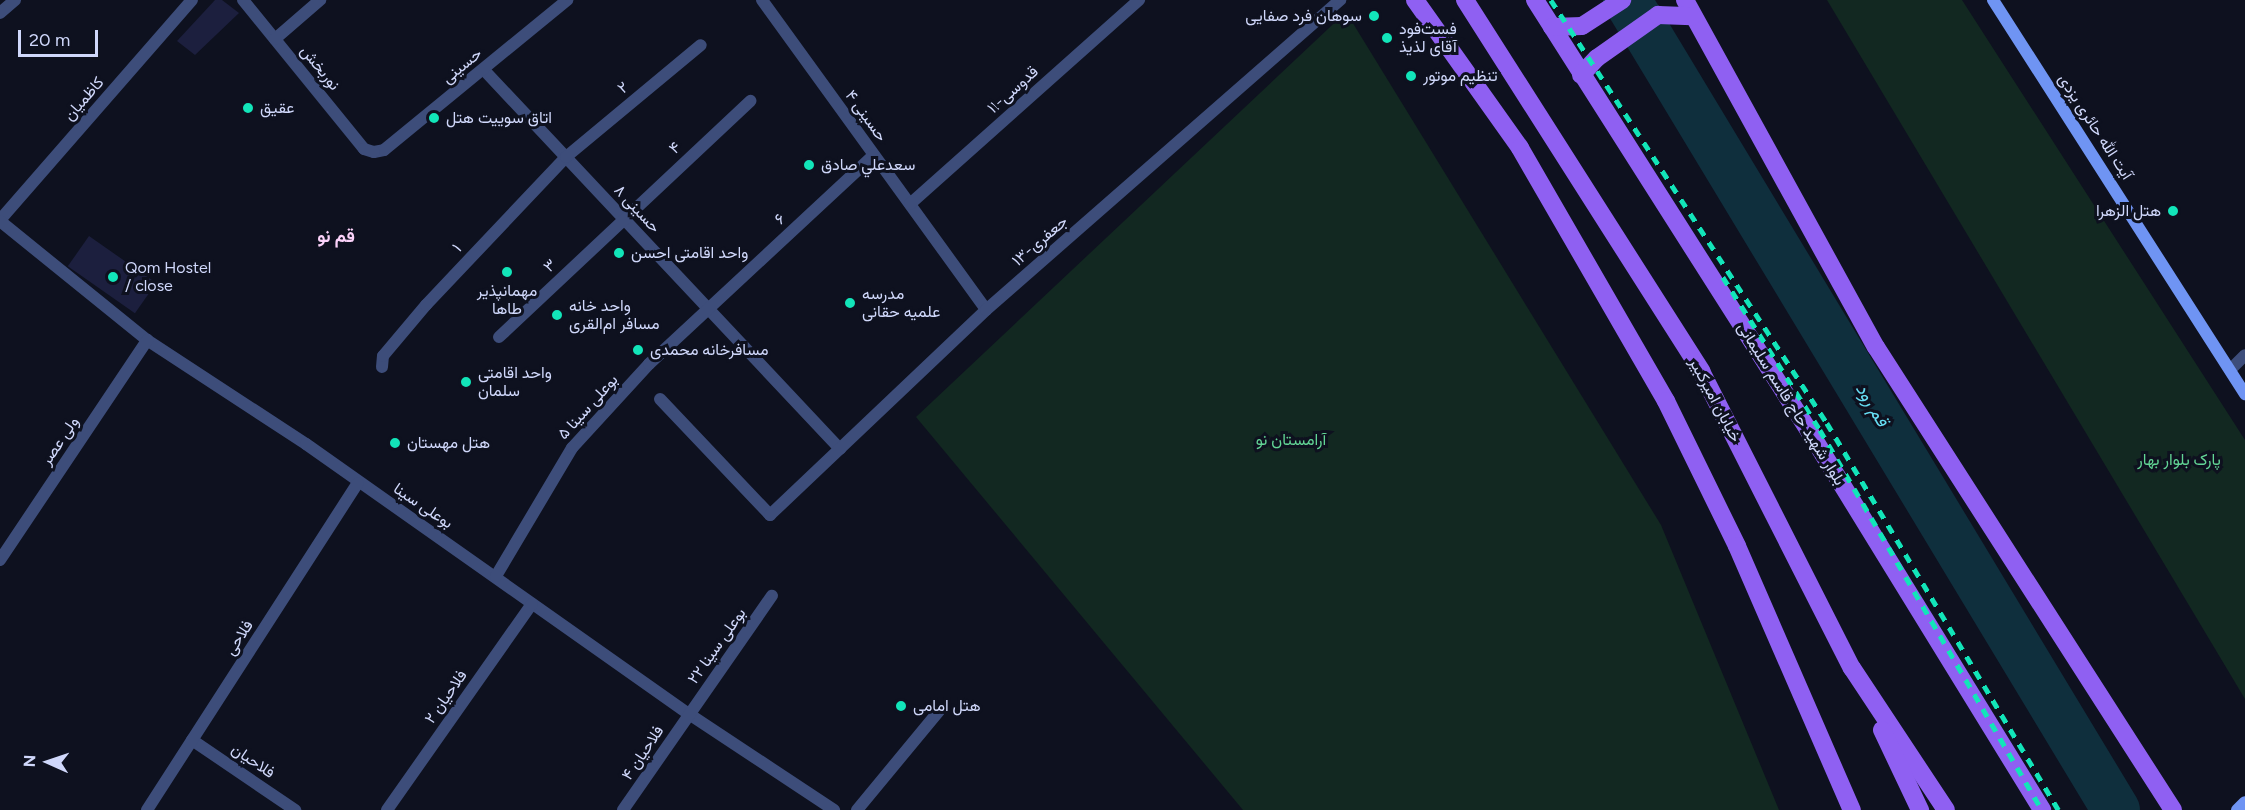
<!DOCTYPE html>
<html>
<head>
<meta charset="utf-8">
<style>
	body { margin:0 }
	#map { position:relative; width:2245px; height:810px; overflow:hidden; background:#0e111f; font-family:Figtree,Vazirmatn,sans-serif }
	div>[style] { position:absolute }
	.green>* { inset:0; background:#122821 }
	.river>* { height:48px; margin:-24px; padding:0 24px; transform-origin:24px; border-radius:24px; background:#0f2f3d }
	.building>* { inset:0; background:#1c1f3e; transform-origin:0 0 }
	.lane>* { height:12px; margin:-6px; padding:0 6px; transform-origin:6px; border-radius:6px; background:#3d4d7a }
	.street>* { height:12px; margin:-6px; padding:0 6px; transform-origin:6px; border-radius:6px; background:#3d4d7a }
	.secondary>* { height:12px; margin:-6px; padding:0 6px; transform-origin:6px; border-radius:6px; background:#6f94f3 }
	.primary>* { height:18px; margin:-9px; padding:0 9px; transform-origin:9px; border-radius:9px; background:#8f60f2 }
	.rail>* { height:4.5px; margin-top:-2.25px; transform-origin:0; background:repeating-linear-gradient(90deg,#12e5b9 0 9px,transparent 0 17px) }
	.dots>* { width:16px; height:16px; translate:-50% -50%; box-sizing:border-box; border:3px solid #0e111f; border-radius:50% }
	span { translate:-50% -50%; white-space:nowrap; text-align:center; line-height:1.15; -webkit-text-stroke:6px #0e111f; paint-order:stroke }
	.poi-label { font-size:16px; color:#d0d8fb }
	.right { translate:-100% -50%; text-align:right }
	.left { translate:0 -50%; text-align:left }
	.street-label { font-size:16px; color:#d0d8fb }
	.park-label { font-size:16px; color:#62d595 }
	.neighbourhood-label { font-size:18px; color:#fbd2f9; font-weight:700 }
	.water-label { font-size:18px; color:#66ddf3; font-style:italic }
	.north { position:absolute; left:18px; top:732px; width:60px; height:60px; -webkit-text-stroke:4px #0e111f; paint-order:stroke; rotate:273deg; font-size:16px; font-weight:700; line-height:24px; text-align:center; color:#d0d8fb }
	.north::after { content:''; display:block; margin:auto; width:21px; height:27px; background:#d0d8fb; clip-path:polygon(50% 0,100% 100%,50% 72%,0 100%) }
	.scale { position:absolute; left:18px; top:30px; width:80px; height:27px; box-sizing:border-box; border:3px solid #d0d8fb; border-top:0; padding-left:8px; font-size:18px; line-height:21px; white-space:nowrap; color:#d0d8fb; -webkit-text-stroke:4px #0e111f; paint-order:stroke }
</style>
</head>
<body>
<div id="map">
	<div class="green">
		<i style="clip-path:polygon(1827px 0,1962px 0,2245px 440px,2245px 699px)"></i>
		<i style="clip-path:polygon(1346px 12px,1661px 525px,1779px 810px,1243px 810px,916px 417px)"></i>
	</div>
	<div class="river">
		<i style="left:1627px;top:0;width:946px;rotate:58.88deg"></i>
	</div>
	<div class="building">
		<i style="clip-path:polygon(215px 0,222px 0,239px 13px,195px 55px,177px 41px)"></i>
		<i style="left:89px;top:236px;width:82px;height:37px;rotate:35deg"></i>
	</div>
	<div class="lane">
		<i style="left:484px;top:70px;width:520px;rotate:46.79deg"></i>
		<i style="left:374px;top:152px;width:10px;rotate:-11deg"></i>
		<i style="left:384px;top:150px;width:237px;rotate:-39.3deg"></i>
		<i style="left:660px;top:399px;width:160px;rotate:46.5deg"></i>
	</div>
	<div class="street">
		<i style="left:243px;top:0;width:192px;rotate:50.9deg"></i>
		<i style="left:364px;top:149px;width:10px;rotate:17deg"></i>
		<i style="left:762px;top:0;width:382px;rotate:54.1deg"></i>
		<i style="left:0;top:13px;width:20px;rotate:-41deg"></i>
		<i style="left:275px;top:39px;width:60px;rotate:-40.9deg"></i>
		<i style="left:910px;top:204px;width:307px;rotate:-41.7deg"></i>
		<i style="left:0;top:220px;width:292px;rotate:-48.9deg"></i>
		<i style="left:0;top:221px;width:189px;rotate:39deg"></i>
		<i style="left:147px;top:340px;width:190px;rotate:33.2deg"></i>
		<i style="left:306px;top:444px;width:469px;rotate:35.2deg"></i>
		<i style="left:689px;top:714px;width:174px;rotate:33.5deg"></i>
		<i style="left:499px;top:337px;width:345px;rotate:-43.2deg"></i>
		<i style="left:382px;top:367px;width:11px;rotate:-85deg"></i>
		<i style="left:383px;top:356px;width:67px;rotate:-49.9deg"></i>
		<i style="left:426px;top:305px;width:204px;rotate:-46.6deg"></i>
		<i style="left:566px;top:157px;width:175px;rotate:-39.7deg"></i>
		<i style="left:2230px;top:370px;width:21px;rotate:-45deg"></i>
		<i style="left:770px;top:515px;width:298px;rotate:-43.5deg"></i>
		<i style="left:986px;top:310px;width:471px;rotate:-41.2deg"></i>
		<i style="left:0;top:560px;width:265px;rotate:-56.2deg"></i>
		<i style="left:496px;top:576px;width:149px;rotate:-59.3deg"></i>
		<i style="left:572px;top:448px;width:114px;rotate:-47.5deg"></i>
		<i style="left:649px;top:364px;width:307px;rotate:-42.9deg"></i>
		<i style="left:192px;top:740px;width:125px;rotate:34.2deg"></i>
		<i style="left:147px;top:810px;width:389px;rotate:-57.2deg"></i>
		<i style="left:387px;top:810px;width:252px;rotate:-54.9deg"></i>
		<i style="left:623px;top:810px;width:261px;rotate:-55.2deg"></i>
		<i style="left:857px;top:810px;width:129px;rotate:-50.4deg"></i>
	</div>
	<div class="secondary">
		<i style="left:1993px;top:0;width:468px;rotate:57.4deg"></i>
		<i style="left:2237px;top:810px;width:11px;rotate:-45deg"></i>
	</div>
	<div class="primary">
		<i style="left:1415px;top:0;width:181px;rotate:54.6deg"></i>
		<i style="left:1520px;top:148px;width:292px;rotate:60deg"></i>
		<i style="left:1666px;top:401px;width:161px;rotate:63.9deg"></i>
		<i style="left:1737px;top:546px;width:288px;rotate:66.5deg"></i>
		<i style="left:1465px;top:0;width:440px;rotate:57.5deg"></i>
		<i style="left:1701px;top:371px;width:333px;rotate:63.1deg"></i>
		<i style="left:1852px;top:668px;width:170px;rotate:56.5deg"></i>
		<i style="left:1535px;top:0;width:511px;rotate:57.55deg"></i>
		<i style="left:1809px;top:431px;width:445px;rotate:58.4deg"></i>
		<i style="left:1685px;top:0;width:396px;rotate:61.2deg"></i>
		<i style="left:1876px;top:347px;width:550px;rotate:57.32deg"></i>
		<i style="left:1552px;top:27px;width:30px;rotate:-2deg"></i>
		<i style="left:1582px;top:26px;width:48px;rotate:-33deg"></i>
		<i style="left:1581px;top:75px;width:23px;rotate:-47deg"></i>
		<i style="left:1597px;top:58px;width:75px;rotate:-35.2deg"></i>
		<i style="left:1658px;top:15px;width:34px;rotate:2deg"></i>
		<i style="left:1882px;top:730px;width:89px;rotate:64.6deg"></i>
	</div>
	<div class="rail">
		<i style="left:1551px;top:0;width:505px;rotate:56.88deg"></i>
		<i style="left:1827px;top:423px;width:451px;rotate:59.1deg"></i>
		<i style="left:1723px;top:277px;width:181px;rotate:57.6deg"></i>
		<i style="left:1820px;top:430px;width:440px;rotate:59.7deg"></i>
	</div>
	<div class="dots">
		<i style="left:1374px;top:16px;background:#12e5b9"></i>
		<i style="left:1387px;top:38px;background:#12e5b9"></i>
		<i style="left:1411px;top:76px;background:#12e5b9"></i>
		<i style="left:248px;top:108px;background:#12e5b9"></i>
		<i style="left:434px;top:118px;background:#12e5b9"></i>
		<i style="left:809px;top:165px;background:#12e5b9"></i>
		<i style="left:2173px;top:211px;background:#12e5b9"></i>
		<i style="left:619px;top:253px;background:#12e5b9"></i>
		<i style="left:507px;top:272px;background:#12e5b9"></i>
		<i style="left:113px;top:277px;background:#12e5b9"></i>
		<i style="left:850px;top:303px;background:#12e5b9"></i>
		<i style="left:557px;top:315px;background:#12e5b9"></i>
		<i style="left:638px;top:350px;background:#12e5b9"></i>
		<i style="left:466px;top:382px;background:#12e5b9"></i>
		<i style="left:395px;top:443px;background:#12e5b9"></i>
		<i style="left:901px;top:706px;background:#12e5b9"></i>
	</div>
	<div class="poi-label">
		<span class="right" style="left:1362px;top:16px">سوهان فرد صفایی</span>
		<span class="left" style="left:1399px;top:38px">فست‌فود<br>آقای لذیذ</span>
		<span class="left" style="left:1423px;top:76px">تنظیم موتور</span>
		<span class="left" style="left:260px;top:108px">عقیق</span>
		<span class="left" style="left:446px;top:118px">اتاق سوییت هتل</span>
		<span class="left" style="left:821px;top:165px">سعدعلي صادق</span>
		<span class="right" style="left:2161px;top:211px">هتل الزهرا</span>
		<span class="left" style="left:631px;top:253px">واحد اقامتی احسن</span>
		<span class="left" style="left:125px;top:277px">Qom Hostel<br>/ close</span>
		<span style="left:507px;top:300px">مهمانپذیر<br>طاها</span>
		<span class="left" style="left:862px;top:303px">مدرسه<br>علمیه حقانی</span>
		<span class="left" style="left:569px;top:315px">واحد خانه<br>مسافر ام‌القری</span>
		<span class="left" style="left:650px;top:350px">مسافرخانه محمدی</span>
		<span class="left" style="left:478px;top:382px">واحد اقامتی<br>سلمان</span>
		<span class="left" style="left:407px;top:443px">هتل مهستان</span>
		<span class="left" style="left:913px;top:706px">هتل امامی</span>
	</div>
	<div class="street-label">
		<span style="left:462px;top:66px;rotate:-39deg">حسینی</span>
		<span style="left:320px;top:68px;rotate:51deg">نوربخش</span>
		<span style="left:623px;top:88px;rotate:-40deg">۲</span>
		<span style="left:1013px;top:90px;rotate:-42deg">قدوسی-۱۱</span>
		<span style="left:84px;top:99px;rotate:-49deg">کاظمیان</span>
		<span style="left:866px;top:116px;rotate:54deg">حسینی ۴</span>
		<span style="left:2095px;top:127px;rotate:57deg">آیت الله‌ حائری‌ یزدی</span>
		<span style="left:675px;top:148px;rotate:-43deg">۴</span>
		<span style="left:637px;top:209px;rotate:47deg">حسینی ۸</span>
		<span style="left:780px;top:219px;rotate:-43deg">۶</span>
		<span style="left:1040px;top:241px;rotate:-41deg">جعفری-۱۳</span>
		<span style="left:457px;top:248px;rotate:-47deg">۱</span>
		<span style="left:550px;top:266px;rotate:-43deg">۳</span>
		<span style="left:1715px;top:400px;rotate:62deg">خیابان امیرکبیر</span>
		<span style="left:1791px;top:404px;rotate:58deg">بلوار شهید حاج قاسم سلیمانی</span>
		<span style="left:588px;top:407px;rotate:-48deg">بوعلی سینا ۵</span>
		<span style="left:60px;top:441px;rotate:-56deg">ولی عصر</span>
		<span style="left:423px;top:506px;rotate:34deg">بوعلی سینا</span>
		<span style="left:239px;top:638px;rotate:-57deg">فلاحی</span>
		<span style="left:717px;top:646px;rotate:-55deg">بوعلی سینا ۲۲</span>
		<span style="left:446px;top:697px;rotate:-55deg">فلاحیان ۲</span>
		<span style="left:643px;top:753px;rotate:-56deg">فلاحیان ۴</span>
		<span style="left:253px;top:761px;rotate:34deg">فلاحیان</span>
	</div>
	<div class="park-label">
		<span style="left:1291px;top:440px">آرامستان نو</span>
		<span style="left:2179px;top:460px">پارک بلوار بهار</span>
	</div>
	<div class="neighbourhood-label">
		<span style="left:336px;top:236px">قم نو</span>
	</div>
	<div class="water-label">
		<span style="left:1872px;top:405px;rotate:59deg">قم رود</span>
	</div>
	<div class="north">N</div>
	<div class="scale">20 m</div>
</div>
</body>
</html>
